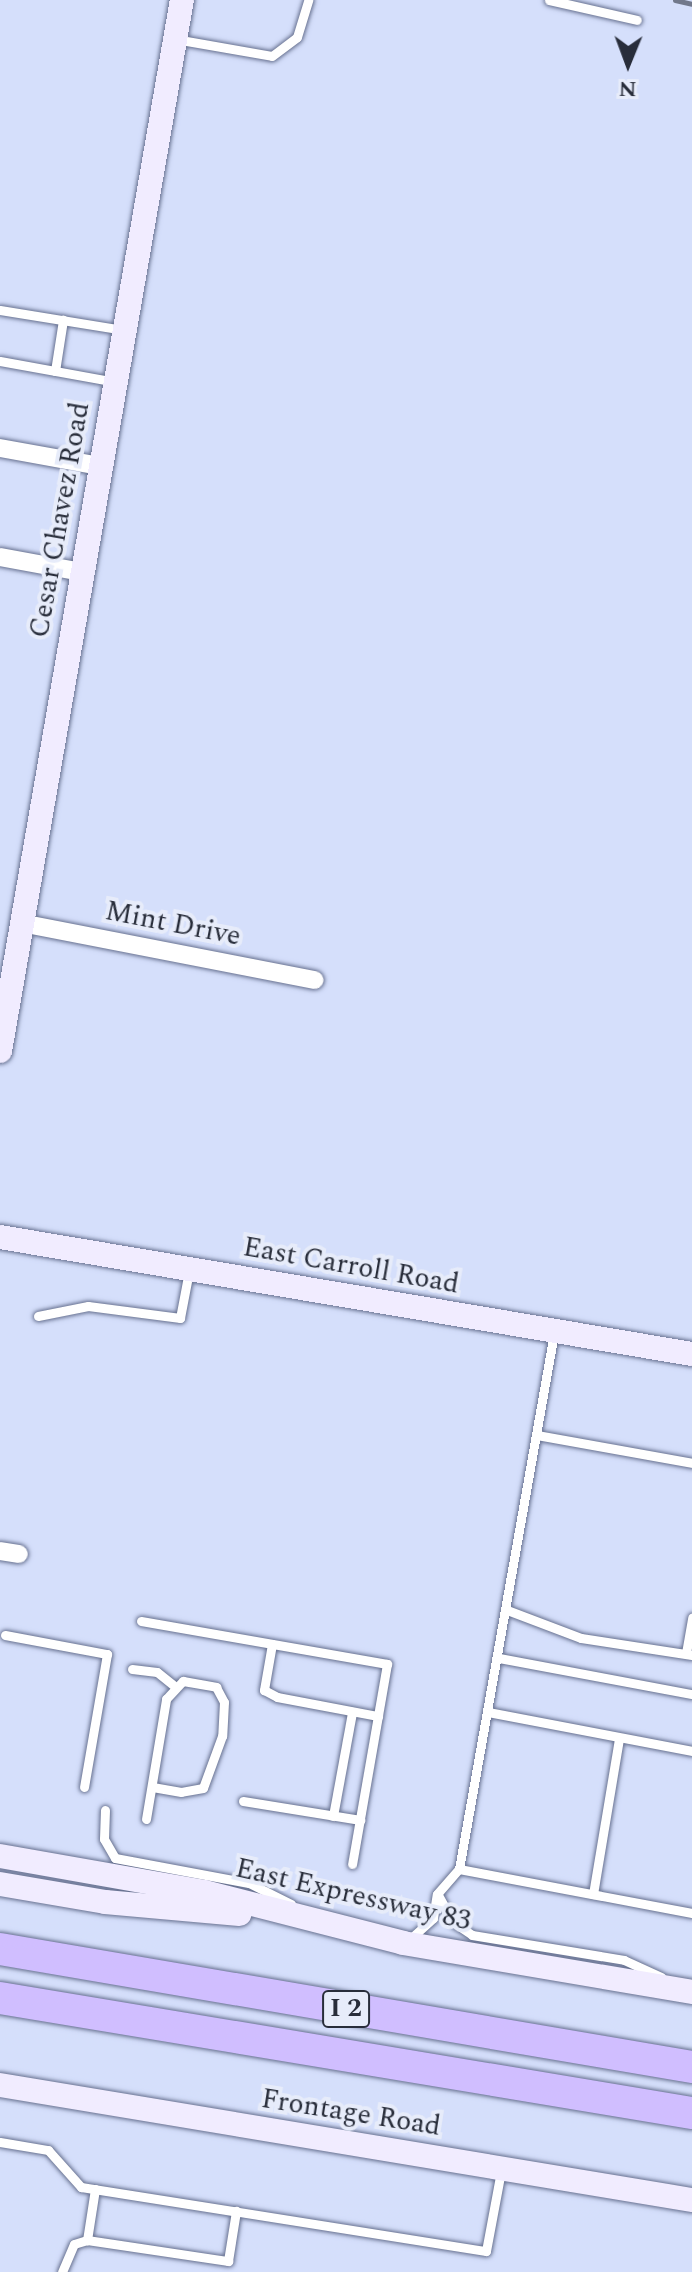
<!DOCTYPE html>
<html>
<head>
<meta charset="utf-8">
<style>
	body { margin:0 }
	#map { position:relative; width:692px; height:2272px; overflow:hidden; background:#d5dffb; font-family:Spectral,serif }
	div>[style] { position:absolute }
	.roads { filter:drop-shadow(0 0 2px #677190) drop-shadow(0 0 2px #677190) }
	.lane>* { height:9px; margin:-4.5px; padding:0 4.5px; transform-origin:4.5px; border-radius:4.5px; background:#fff }
	.street>* { height:18px; margin:-9px; padding:0 9px; transform-origin:9px; border-radius:9px; background:#fff }
	.secondary>* { height:24px; margin:-12px; padding:0 12px; transform-origin:12px; border-radius:12px; background:#f1ecff }
	.highway>* { height:32px; margin:-16px; padding:0 16px; transform-origin:16px; border-radius:16px; background:#d0beff }
	.rail>* { height:5px; margin:-2.5px; padding:0 2.5px; transform-origin:2.5px; border-radius:2.5px; background:#71788b }
	span { translate:-50% -50%; white-space:nowrap; text-align:center; line-height:1.15; -webkit-text-stroke:8px #e7ecfa; paint-order:stroke }
	.shield-label span { padding:2px 6px; background:#e7ecfa; border:2px solid; border-radius:6px; -webkit-text-stroke-width:0 }
	.shield-label { font-size:26px; color:#282d3a; font-weight:700 }
	.street-label { font-size:28px; color:#282d3a }
	.north { position:absolute; left:588px; top:24px; width:80px; height:80px; -webkit-text-stroke:6px #e7ecfa; paint-order:stroke; rotate:181deg; font-size:22px; font-weight:700; line-height:32px; text-align:center; color:#282d3a }
	.north::after { content:''; display:block; margin:auto; width:28px; height:36px; background:#282d3a; clip-path:polygon(50% 0,100% 100%,50% 72%,0 100%) }
</style>
</head>
<body>
<div id="map">
	<div class="roads">
		<div class="lane">
			<i style="left:549px;top:0;width:90px;rotate:12.8deg"></i>
			<i style="left:175px;top:39px;width:98px;rotate:9.9deg"></i>
			<i style="left:272px;top:56px;width:31px;rotate:-37deg"></i>
			<i style="left:297px;top:37px;width:39px;rotate:-73deg"></i>
			<i style="left:0;top:310px;width:126px;rotate:9.2deg"></i>
			<i style="left:0;top:361px;width:117px;rotate:10.3deg"></i>
			<i style="left:55px;top:371px;width:52px;rotate:-81.1deg"></i>
			<i style="left:38px;top:1316px;width:51px;rotate:-11.3deg"></i>
			<i style="left:88px;top:1306px;width:93px;rotate:7.4deg"></i>
			<i style="left:180px;top:1318px;width:48px;rotate:-79.2deg"></i>
			<i style="left:537px;top:1435px;width:158px;rotate:10.2deg"></i>
			<i style="left:507px;top:1610px;width:79px;rotate:20.7deg"></i>
			<i style="left:581px;top:1638px;width:112px;rotate:8.7deg"></i>
			<i style="left:141px;top:1621px;width:250px;rotate:9.9deg"></i>
			<i style="left:387px;top:1664px;width:203px;rotate:99.9deg"></i>
			<i style="left:5px;top:1635px;width:104px;rotate:10.6deg"></i>
			<i style="left:107px;top:1654px;width:135px;rotate:99.8deg"></i>
			<i style="left:272px;top:1644px;width:47px;rotate:99.9deg"></i>
			<i style="left:264px;top:1690px;width:15px;rotate:28deg"></i>
			<i style="left:277px;top:1697px;width:103px;rotate:10.7deg"></i>
			<i style="left:686px;top:1653px;width:36px;rotate:-80deg"></i>
			<i style="left:499px;top:1658px;width:196px;rotate:10.6deg"></i>
			<i style="left:132px;top:1669px;width:25px;rotate:7deg"></i>
			<i style="left:157px;top:1672px;width:22px;rotate:39deg"></i>
			<i style="left:488px;top:1712px;width:208px;rotate:10.8deg"></i>
			<i style="left:243px;top:1801px;width:119px;rotate:9.2deg"></i>
			<i style="left:105px;top:1810px;width:29px;rotate:92deg"></i>
			<i style="left:104px;top:1839px;width:22px;rotate:60deg"></i>
			<i style="left:115px;top:1858px;width:136px;rotate:10.6deg"></i>
			<i style="left:249px;top:1883px;width:47px;rotate:26.6deg"></i>
			<i style="left:333px;top:1816px;width:106px;rotate:-79.6deg"></i>
			<i style="left:146px;top:1819px;width:122px;rotate:-80.5deg"></i>
			<i style="left:166px;top:1699px;width:25px;rotate:-47deg"></i>
			<i style="left:183px;top:1681px;width:34px;rotate:10deg"></i>
			<i style="left:216px;top:1687px;width:17px;rotate:62deg"></i>
			<i style="left:224px;top:1702px;width:34px;rotate:93deg"></i>
			<i style="left:222px;top:1736px;width:55px;rotate:110.1deg"></i>
			<i style="left:203px;top:1788px;width:22px;rotate:170deg"></i>
			<i style="left:181px;top:1792px;width:29px;rotate:-170deg"></i>
			<i style="left:459px;top:1869px;width:237px;rotate:10.7deg"></i>
			<i style="left:593px;top:1894px;width:158px;rotate:-80.5deg"></i>
			<i style="left:438px;top:1895px;width:31px;rotate:61deg"></i>
			<i style="left:453px;top:1922px;width:23px;rotate:34deg"></i>
			<i style="left:472px;top:1935px;width:154px;rotate:9.3deg"></i>
			<i style="left:624px;top:1960px;width:41px;rotate:24.7deg"></i>
			<i style="left:410px;top:1939px;width:31px;rotate:-42deg"></i>
			<i style="left:433px;top:1918px;width:24px;rotate:-81deg"></i>
			<i style="left:437px;top:1894px;width:33px;rotate:-49deg"></i>
			<i style="left:459px;top:1869px;width:544px;rotate:-79.95deg"></i>
			<i style="left:0;top:2142px;width:49px;rotate:9.5deg"></i>
			<i style="left:48px;top:2150px;width:50px;rotate:48.3deg"></i>
			<i style="left:81px;top:2187px;width:410px;rotate:9deg"></i>
			<i style="left:486px;top:2251px;width:81px;rotate:-79.4deg"></i>
			<i style="left:95px;top:2189px;width:52px;rotate:98.9deg"></i>
			<i style="left:87px;top:2240px;width:143px;rotate:8.5deg"></i>
			<i style="left:228px;top:2261px;width:51px;rotate:-80.9deg"></i>
			<i style="left:62px;top:2272px;width:30px;rotate:-67deg"></i>
			<i style="left:74px;top:2244px;width:14px;rotate:-17deg"></i>
		</div>
		<div class="street">
			<i style="left:0;top:448px;width:102px;rotate:10.2deg"></i>
			<i style="left:0;top:557px;width:83px;rotate:10.4deg"></i>
			<i style="left:21px;top:923px;width:299px;rotate:11deg"></i>
			<i style="left:0;top:1551px;width:19px;rotate:9deg"></i>
		</div>
		<div class="secondary">
			<i style="left:0;top:1051px;width:1067px;rotate:-80.18deg"></i>
			<i style="left:0;top:1237px;width:702px;rotate:9.6deg"></i>
			<i style="left:0;top:1856px;width:208px;rotate:10deg"></i>
			<i style="left:205px;top:1892px;width:204px;rotate:14.4deg"></i>
			<i style="left:403px;top:1943px;width:293px;rotate:9.6deg"></i>
			<i style="left:0;top:1884px;width:107px;rotate:9.7deg"></i>
			<i style="left:105px;top:1902px;width:135px;rotate:5.1deg"></i>
			<i style="left:0;top:2085px;width:701px;rotate:9.44deg"></i>
		</div>
		<div class="highway">
			<i style="left:0;top:1949px;width:702px;rotate:9.68deg"></i>
			<i style="left:0;top:1998px;width:701px;rotate:9.44deg"></i>
		</div>
	</div>
	<div class="rail">
		<i style="left:675px;top:0;width:17px;rotate:13deg"></i>
	</div>
	<div class="shield-label">
		<span style="left:346px;top:2009px">I 2</span>
	</div>
	<div class="street-label">
		<span style="left:60px;top:520px;rotate:-80deg">Cesar Chavez Road</span>
		<span style="left:173px;top:924px;rotate:11deg">Mint Drive</span>
		<span style="left:351px;top:1266px;rotate:10deg">East Carroll Road</span>
		<span style="left:353px;top:1895px;rotate:13deg">East Expressway 83</span>
		<span style="left:351px;top:2113px;rotate:9deg">Frontage Road</span>
	</div>
	<div class="north">N</div>
</div>
</body>
</html>
